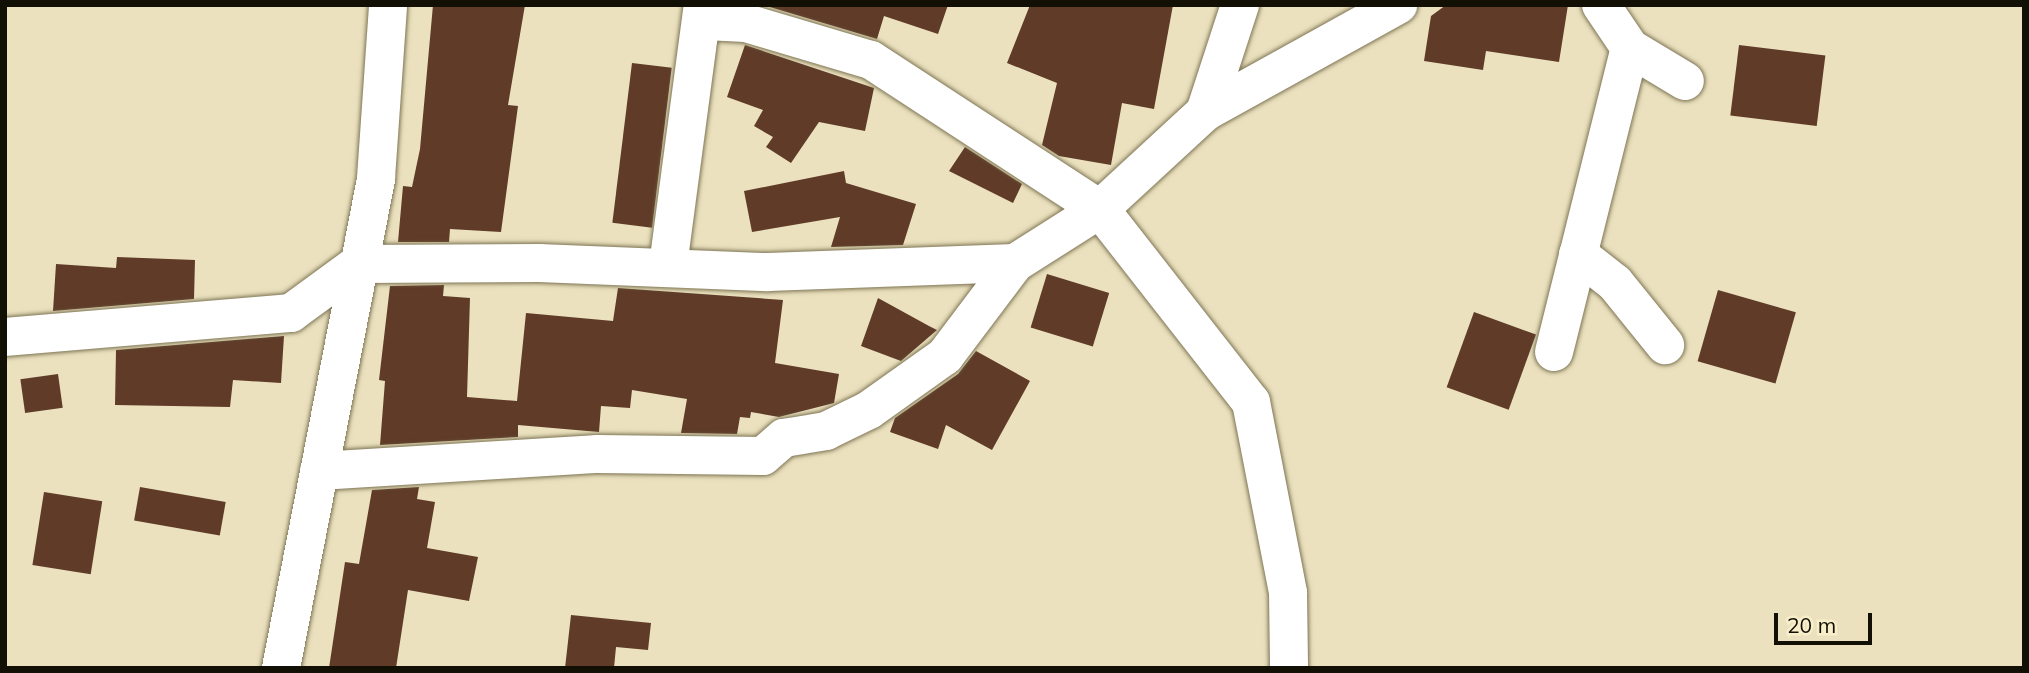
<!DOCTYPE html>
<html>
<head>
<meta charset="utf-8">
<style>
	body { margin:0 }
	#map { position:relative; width:2029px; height:673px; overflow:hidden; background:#ebe1be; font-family:Mulish,sans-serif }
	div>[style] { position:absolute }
	.building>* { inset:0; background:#5f3b28; transform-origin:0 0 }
	.roads { filter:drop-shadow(0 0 2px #7e7555) drop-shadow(0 0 2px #7e7555) }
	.minor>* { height:38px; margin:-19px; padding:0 19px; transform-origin:19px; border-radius:19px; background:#fff }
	span { translate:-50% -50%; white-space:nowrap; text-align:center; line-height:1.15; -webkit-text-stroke:7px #f8eeca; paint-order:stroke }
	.frame { position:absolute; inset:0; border:7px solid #120f04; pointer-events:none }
	.scale { position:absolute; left:1774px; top:613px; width:98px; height:32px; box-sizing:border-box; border:4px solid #120f04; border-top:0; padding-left:9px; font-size:21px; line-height:24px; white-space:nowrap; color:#120f04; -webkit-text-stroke:5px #f8eeca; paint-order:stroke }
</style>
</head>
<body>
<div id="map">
	<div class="building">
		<i style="clip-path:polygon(433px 5px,525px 5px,508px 105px,518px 106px,501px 232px,450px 229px,449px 242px,398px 242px,403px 186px,412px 187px,420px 149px)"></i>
		<i style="clip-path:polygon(763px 5px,948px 5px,938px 34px,884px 16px,877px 39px)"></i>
		<i style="clip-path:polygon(1030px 5px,1173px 5px,1154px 109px,1122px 103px,1111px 165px,1059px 156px,1042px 145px,1057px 83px,1007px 63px)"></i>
		<i style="clip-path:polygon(1446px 5px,1568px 5px,1559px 62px,1486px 51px,1483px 70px,1424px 61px,1431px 16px)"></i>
		<i style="clip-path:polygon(745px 45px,874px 88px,865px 131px,819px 122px,791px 163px,766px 147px,773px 137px,754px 126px,763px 110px,727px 97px)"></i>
		<i style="left:1739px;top:45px;width:87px;height:71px;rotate:7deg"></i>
		<i style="left:632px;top:63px;width:40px;height:161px;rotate:7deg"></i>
		<i style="clip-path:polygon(965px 147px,1022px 184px,1013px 203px,949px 171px)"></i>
		<i style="clip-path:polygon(844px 171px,846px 183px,916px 204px,903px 245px,831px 247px,840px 217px,752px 232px,744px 191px)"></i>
		<i style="clip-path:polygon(117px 257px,195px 260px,194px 299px,53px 311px,56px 264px,116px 268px)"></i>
		<i style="left:1047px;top:274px;width:65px;height:56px;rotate:17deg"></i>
		<i style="clip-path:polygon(444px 285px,443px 296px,470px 298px,467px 397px,517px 401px,526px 313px,613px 321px,618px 288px,783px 300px,775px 363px,839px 374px,834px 403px,779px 417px,751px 412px,750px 418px,740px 417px,737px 434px,681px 433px,687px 399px,632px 390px,630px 408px,601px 406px,599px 432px,518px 425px,518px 437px,380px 445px,385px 381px,379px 380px,390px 286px)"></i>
		<i style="left:1718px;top:290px;width:81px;height:74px;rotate:16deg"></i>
		<i style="clip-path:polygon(878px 298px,929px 326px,937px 330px,901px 361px,861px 346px)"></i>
		<i style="left:1474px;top:312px;width:66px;height:80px;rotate:20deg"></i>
		<i style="clip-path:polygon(284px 336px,281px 383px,233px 380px,230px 407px,115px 405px,116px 350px)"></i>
		<i style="clip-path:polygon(976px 351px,1030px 381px,992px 450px,946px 425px,938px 449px,890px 432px,895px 418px,958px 374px)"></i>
		<i style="left:58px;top:374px;width:34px;height:38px;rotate:82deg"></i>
		<i style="left:140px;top:487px;width:87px;height:34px;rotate:10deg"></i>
		<i style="clip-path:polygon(419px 487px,417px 499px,435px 502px,427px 548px,478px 557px,469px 601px,408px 590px,396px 668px,329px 668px,345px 562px,359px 564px,372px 490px)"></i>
		<i style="left:44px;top:492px;width:59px;height:74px;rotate:9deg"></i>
		<i style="clip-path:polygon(571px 615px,651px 623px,648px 650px,616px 647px,614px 668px,565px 668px)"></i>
	</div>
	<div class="roads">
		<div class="minor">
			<i style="left:1601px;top:5px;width:52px;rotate:56deg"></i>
			<i style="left:1630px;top:48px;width:64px;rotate:31deg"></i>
			<i style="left:705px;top:21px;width:41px;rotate:2.8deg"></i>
			<i style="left:746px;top:23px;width:130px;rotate:16.5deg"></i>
			<i style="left:871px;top:60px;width:273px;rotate:33.1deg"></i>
			<i style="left:1100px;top:209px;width:245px;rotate:52deg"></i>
			<i style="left:1251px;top:402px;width:195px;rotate:79deg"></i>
			<i style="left:1288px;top:593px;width:75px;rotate:89.2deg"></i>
			<i style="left:1205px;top:112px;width:221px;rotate:-29deg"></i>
			<i style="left:1578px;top:254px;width:47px;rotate:38.1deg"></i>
			<i style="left:1615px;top:283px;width:80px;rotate:51.1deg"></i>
			<i style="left:668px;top:266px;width:263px;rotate:-82.4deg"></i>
			<i style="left:5px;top:337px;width:287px;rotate:-4.8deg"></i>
			<i style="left:291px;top:313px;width:83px;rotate:-36.2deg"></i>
			<i style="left:358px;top:264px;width:181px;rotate:-0.3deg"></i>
			<i style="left:539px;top:263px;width:229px;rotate:2.3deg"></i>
			<i style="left:768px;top:272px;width:247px;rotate:-2.1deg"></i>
			<i style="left:1015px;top:263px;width:101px;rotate:-32.4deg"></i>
			<i style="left:1100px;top:209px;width:143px;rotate:-42.7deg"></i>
			<i style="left:1205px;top:112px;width:113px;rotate:-71.9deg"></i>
			<i style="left:1554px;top:352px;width:313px;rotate:-76deg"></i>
			<i style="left:319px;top:471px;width:280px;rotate:-3.5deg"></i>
			<i style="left:598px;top:454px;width:165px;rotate:0.7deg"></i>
			<i style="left:763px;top:456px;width:28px;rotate:-41deg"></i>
			<i style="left:784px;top:438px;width:43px;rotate:-9.5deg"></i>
			<i style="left:826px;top:431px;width:48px;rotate:-26deg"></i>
			<i style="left:869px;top:410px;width:93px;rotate:-35.4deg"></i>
			<i style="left:945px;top:356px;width:116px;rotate:-53deg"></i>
			<i style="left:281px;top:668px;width:499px;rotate:-79deg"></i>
			<i style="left:376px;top:178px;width:173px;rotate:-86deg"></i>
		</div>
	</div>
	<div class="frame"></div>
	<div class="scale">20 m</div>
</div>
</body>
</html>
